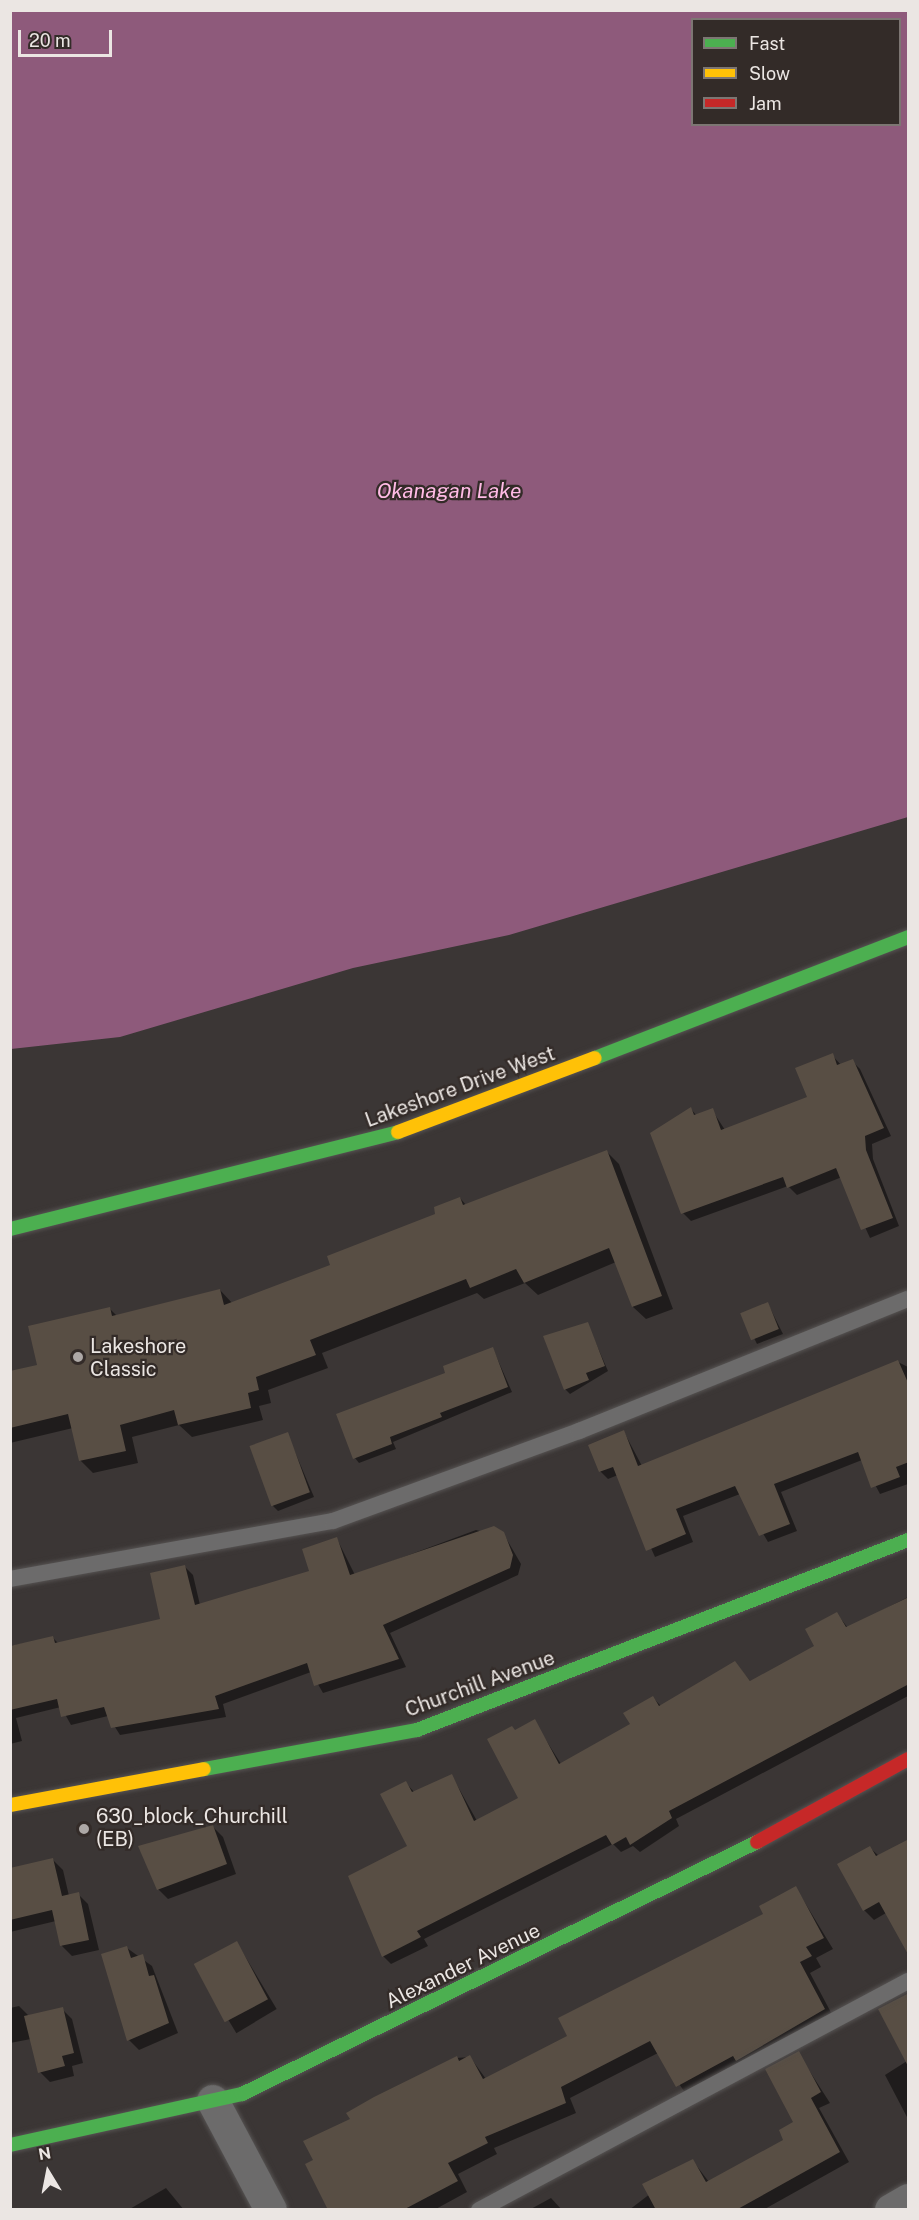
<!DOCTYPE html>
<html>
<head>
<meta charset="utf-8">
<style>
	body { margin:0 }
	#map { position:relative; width:919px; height:2220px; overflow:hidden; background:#3b3635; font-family:"Public Sans",sans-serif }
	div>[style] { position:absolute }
	.water>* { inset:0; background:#8e5a7b }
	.shadow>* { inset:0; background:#0007; transform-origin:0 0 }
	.building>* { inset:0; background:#584e44; transform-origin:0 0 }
	.roads { filter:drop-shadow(0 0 2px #565352) drop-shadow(0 0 2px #565352) }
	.lane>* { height:16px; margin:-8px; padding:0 8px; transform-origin:8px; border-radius:8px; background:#6c6b6b }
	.street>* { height:32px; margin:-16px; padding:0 16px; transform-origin:16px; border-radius:16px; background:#6c6b6b }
	.fast>* { height:14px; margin:-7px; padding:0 7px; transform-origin:7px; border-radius:7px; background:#4caf50 }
	.slow>* { height:14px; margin:-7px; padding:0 7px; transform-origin:7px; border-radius:7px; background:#ffc107 }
	.jam>* { height:14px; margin:-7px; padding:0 7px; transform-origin:7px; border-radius:7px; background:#c62828 }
	.dots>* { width:16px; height:16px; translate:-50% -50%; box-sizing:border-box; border:3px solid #332b28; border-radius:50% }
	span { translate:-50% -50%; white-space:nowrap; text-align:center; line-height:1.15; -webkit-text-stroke:4.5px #332b28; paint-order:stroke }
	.street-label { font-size:20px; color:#ebe6e3 }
	.poi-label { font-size:20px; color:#ebe6e3 }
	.left { translate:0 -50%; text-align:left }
	.water-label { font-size:21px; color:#ffbbe5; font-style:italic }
	.frame { position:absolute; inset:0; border:12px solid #ebe6e3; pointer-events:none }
	.legend { position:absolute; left:691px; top:18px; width:210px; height:108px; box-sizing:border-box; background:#332b28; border:2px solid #7d7673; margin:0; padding:8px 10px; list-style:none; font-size:18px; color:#ebe6e3 }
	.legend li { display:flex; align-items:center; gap:12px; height:30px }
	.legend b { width:30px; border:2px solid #7d7673 }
	.north { position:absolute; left:18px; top:2142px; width:60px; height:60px; -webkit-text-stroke:4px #332b28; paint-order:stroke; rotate:350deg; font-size:16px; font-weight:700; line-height:24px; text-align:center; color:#ebe6e3 }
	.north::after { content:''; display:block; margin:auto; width:21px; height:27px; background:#ebe6e3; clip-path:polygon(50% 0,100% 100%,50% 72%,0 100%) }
	.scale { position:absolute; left:18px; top:30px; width:94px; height:27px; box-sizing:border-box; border:3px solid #ebe6e3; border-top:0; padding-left:8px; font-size:18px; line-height:21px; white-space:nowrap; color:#ebe6e3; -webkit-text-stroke:4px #332b28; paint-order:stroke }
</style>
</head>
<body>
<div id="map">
	<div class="water">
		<i style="clip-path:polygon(evenodd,10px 11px,908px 11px,908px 817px,509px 935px,353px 968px,120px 1037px,11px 1049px,10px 11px,692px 20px,900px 20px,900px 124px,692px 124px,692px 20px)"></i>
	</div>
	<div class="shadow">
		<i style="clip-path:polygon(832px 1055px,841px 1065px,852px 1061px,860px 1069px,891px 1136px,872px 1144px,873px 1159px,899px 1226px,870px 1238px,842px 1177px,797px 1195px,788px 1186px,691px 1221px,683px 1213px,691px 1109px,697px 1116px,712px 1110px,725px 1130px,809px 1098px)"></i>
		<i style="clip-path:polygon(607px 1152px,619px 1164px,673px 1309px,646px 1319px,633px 1307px,616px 1262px,538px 1295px,525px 1283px,484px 1299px,477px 1293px,322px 1353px,328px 1368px,268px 1390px,271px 1403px,259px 1406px,263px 1420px,192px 1437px,179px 1425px,132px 1437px,138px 1463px,93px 1473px,80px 1460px,73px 1428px,10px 1443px,10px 1374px,39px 1366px,109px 1308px,117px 1316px,220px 1290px,233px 1304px,332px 1266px,437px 1215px,460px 1198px,466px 1205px)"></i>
		<i style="clip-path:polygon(768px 1304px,783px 1334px,757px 1344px,742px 1314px)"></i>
		<i style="clip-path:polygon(587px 1323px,608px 1371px,570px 1394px,565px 1389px)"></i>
		<i style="clip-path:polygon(493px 1349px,512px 1392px,393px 1442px,396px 1449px,359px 1463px,355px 1458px,338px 1415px,447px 1374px)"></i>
		<i style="clip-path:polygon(898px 1362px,908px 1367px,908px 1484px,880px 1494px,862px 1460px,781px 1492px,797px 1531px,768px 1542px,740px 1494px,683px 1516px,693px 1542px,655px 1557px,618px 1475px,608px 1479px,600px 1471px,624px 1432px,642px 1466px)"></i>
		<i style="clip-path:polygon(287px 1433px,314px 1497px,278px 1511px,273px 1506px)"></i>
		<i style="clip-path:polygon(476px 1530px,506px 1538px,521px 1564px,518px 1575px,390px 1633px,406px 1667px,323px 1693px,311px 1672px,223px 1704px,226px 1717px,120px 1735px,108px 1716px,71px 1725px,61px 1707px,16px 1718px,22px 1741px,10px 1744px,10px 1646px,53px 1638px,59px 1644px,162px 1620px,185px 1567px,193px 1575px,200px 1605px,311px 1572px,337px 1539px,355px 1575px)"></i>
		<i style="clip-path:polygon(908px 1597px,908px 1696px,676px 1819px,679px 1826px,640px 1852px,633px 1846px,621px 1852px,613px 1844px,424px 1939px,428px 1946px,391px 1964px,383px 1956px,409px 1847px,406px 1783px,415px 1793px,452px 1776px,477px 1821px,520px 1799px,516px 1731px,534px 1721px,561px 1764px,632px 1725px,653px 1698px,661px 1706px,735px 1663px,751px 1682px,816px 1646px,837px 1614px,848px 1628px)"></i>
		<i style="clip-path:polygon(213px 1827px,223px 1837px,236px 1874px,168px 1899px,158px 1889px)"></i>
		<i style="clip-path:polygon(870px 1848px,879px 1856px,886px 1913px,874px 1920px,864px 1910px)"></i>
		<i style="clip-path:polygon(53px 1860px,63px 1870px,69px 1896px,78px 1894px,88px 1904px,99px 1950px,72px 1956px,62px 1946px,56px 1921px,10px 1932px,10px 1871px)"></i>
		<i style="clip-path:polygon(796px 1888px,833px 1949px,816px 1958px,821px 1967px,810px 1973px,835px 2020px,688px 2097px,658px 2053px,570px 2098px,576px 2113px,494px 2148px,497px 2154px,458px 2174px,467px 2192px,434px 2210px,338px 2210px,315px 2161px,352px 2119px,456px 2058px,470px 2057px,486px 2079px,569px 2037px,765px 1914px)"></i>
		<i style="left:237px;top:1943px;width:77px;height:47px;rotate:59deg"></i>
		<i style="clip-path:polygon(127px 1948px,152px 1966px,178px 2033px,139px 2050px,129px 2040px,103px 1955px)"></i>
		<i style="clip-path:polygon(908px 2001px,908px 2119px,885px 2075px,907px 2061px)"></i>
		<i style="clip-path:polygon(19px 2006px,30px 2017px,62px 2009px,72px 2019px,83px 2063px,72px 2066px,74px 2076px,50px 2082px,40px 2072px,31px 2039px,10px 2043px,10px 2008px)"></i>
		<i style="clip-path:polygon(798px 2053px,830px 2103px,819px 2108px,849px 2162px,763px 2210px,629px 2210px,693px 2161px,709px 2182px,785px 2140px,795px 2123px)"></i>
		<i style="clip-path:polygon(166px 2188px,184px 2210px,128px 2210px)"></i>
		<i style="clip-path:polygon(551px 2198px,562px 2210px,529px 2210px)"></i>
	</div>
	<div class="building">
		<i style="clip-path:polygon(833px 1053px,837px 1065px,853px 1059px,884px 1128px,865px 1136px,866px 1150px,893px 1218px,861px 1230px,836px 1168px,787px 1188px,783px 1177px,681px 1214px,650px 1133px,691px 1107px,694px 1115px,713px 1108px,721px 1130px,807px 1097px,795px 1068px)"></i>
		<i style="clip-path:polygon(607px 1150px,662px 1296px,632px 1307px,609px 1248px,524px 1283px,516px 1269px,470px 1288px,466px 1279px,310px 1340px,316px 1355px,256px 1377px,259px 1390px,248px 1393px,251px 1408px,178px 1425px,174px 1410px,120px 1425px,126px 1451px,79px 1461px,68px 1414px,10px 1428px,10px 1371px,37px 1365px,28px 1326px,110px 1307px,112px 1316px,220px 1289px,224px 1305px,330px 1265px,327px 1256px,435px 1214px,434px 1207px,460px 1197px,463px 1205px)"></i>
		<i style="left:768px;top:1302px;width:29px;height:30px;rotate:68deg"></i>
		<i style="clip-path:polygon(588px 1322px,605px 1366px,586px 1373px,589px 1380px,564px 1390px,543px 1336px)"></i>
		<i style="clip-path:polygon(493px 1347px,508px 1387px,440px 1413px,442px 1417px,390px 1437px,392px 1444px,353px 1459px,336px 1414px,445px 1373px,443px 1366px)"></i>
		<i style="clip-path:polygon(898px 1360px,909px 1385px,909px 1462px,896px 1467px,900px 1477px,871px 1488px,858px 1452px,774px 1484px,790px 1524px,759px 1536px,735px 1486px,676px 1509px,686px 1534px,646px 1551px,613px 1467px,599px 1472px,588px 1445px,624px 1430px,638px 1466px)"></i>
		<i style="left:288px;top:1432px;width:64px;height:41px;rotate:70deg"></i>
		<i style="clip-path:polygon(494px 1526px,504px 1532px,513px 1555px,510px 1568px,383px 1625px,399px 1659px,314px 1686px,307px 1663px,215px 1696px,219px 1709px,111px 1728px,104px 1707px,61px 1717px,57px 1699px,10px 1710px,10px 1646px,53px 1636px,55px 1643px,160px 1619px,150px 1573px,185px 1565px,195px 1605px,309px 1571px,302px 1549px,337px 1537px,350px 1575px)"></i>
		<i style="clip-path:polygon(909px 1597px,909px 1684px,669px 1811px,672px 1818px,630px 1845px,626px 1837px,612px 1845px,606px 1835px,417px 1931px,421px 1937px,382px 1957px,348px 1876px,407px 1846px,380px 1794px,406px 1781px,412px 1792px,452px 1774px,474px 1821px,518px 1798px,487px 1739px,512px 1726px,515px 1730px,535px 1719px,559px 1764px,630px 1724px,623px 1713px,653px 1696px,659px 1706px,735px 1661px,750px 1681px,814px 1646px,805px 1629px,837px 1612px,846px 1627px)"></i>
		<i style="clip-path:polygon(213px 1825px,227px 1864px,157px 1890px,138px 1846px)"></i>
		<i style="clip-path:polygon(909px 1839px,909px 1956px,879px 1902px,863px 1911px,837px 1864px,870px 1846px,876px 1856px)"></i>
		<i style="clip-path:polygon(53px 1858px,62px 1896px,79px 1892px,89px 1940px,60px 1946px,52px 1910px,10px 1920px,10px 1868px)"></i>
		<i style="clip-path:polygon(796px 1886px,824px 1938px,806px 1947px,812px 1956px,800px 1962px,825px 2009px,736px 2061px,733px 2056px,676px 2087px,650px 2041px,561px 2087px,566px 2103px,485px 2137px,488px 2143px,448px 2163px,458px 2181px,403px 2210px,328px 2210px,305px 2164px,313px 2160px,303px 2141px,350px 2119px,346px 2113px,374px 2097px,457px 2056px,459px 2061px,470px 2055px,483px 2079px,567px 2036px,558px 2018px,763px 1914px,759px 1906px)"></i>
		<i style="left:237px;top:1941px;width:66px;height:49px;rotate:62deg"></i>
		<i style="clip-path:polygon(127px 1946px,131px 1958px,143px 1954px,149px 1976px,154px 1975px,169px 2023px,127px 2041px,101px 1954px)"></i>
		<i style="clip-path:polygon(909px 1993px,909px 2068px,878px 2009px)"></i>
		<i style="clip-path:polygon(63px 2007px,74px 2053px,62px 2056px,65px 2066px,38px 2073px,24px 2016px)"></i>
		<i style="clip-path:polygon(799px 2051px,821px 2092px,811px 2098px,840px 2152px,736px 2210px,656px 2210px,642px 2184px,693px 2159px,706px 2182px,783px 2140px,779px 2130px,793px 2122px,765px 2069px)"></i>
	</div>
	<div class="roads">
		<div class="lane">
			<i style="left:10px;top:1579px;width:328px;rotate:-10.2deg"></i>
			<i style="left:333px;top:1521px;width:262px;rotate:-20.1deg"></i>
			<i style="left:579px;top:1431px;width:354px;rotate:-21.9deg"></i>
			<i style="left:479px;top:2210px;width:486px;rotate:-28.1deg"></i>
		</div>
		<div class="street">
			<i style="left:213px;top:2101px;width:123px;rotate:62deg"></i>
			<i style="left:891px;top:2210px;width:20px;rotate:-30deg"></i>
		</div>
		<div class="fast">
			<i style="left:595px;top:1058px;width:336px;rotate:-21.1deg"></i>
			<i style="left:10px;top:1229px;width:400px;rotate:-14deg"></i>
			<i style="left:204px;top:1769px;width:217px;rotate:-10.4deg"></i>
			<i style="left:417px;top:1730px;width:526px;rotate:-21.15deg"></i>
			<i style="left:10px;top:2145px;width:238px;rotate:-12.4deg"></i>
			<i style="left:242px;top:2094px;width:573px;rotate:-26.07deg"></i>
		</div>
		<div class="slow">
			<i style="left:398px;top:1132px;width:210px;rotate:-20.6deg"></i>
			<i style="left:10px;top:1805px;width:197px;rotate:-10.5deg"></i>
		</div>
		<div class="jam">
			<i style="left:757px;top:1842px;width:172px;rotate:-28.8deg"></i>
		</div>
	</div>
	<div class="dots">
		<i style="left:78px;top:1357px;background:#ada8a6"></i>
		<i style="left:84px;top:1829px;background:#ada8a6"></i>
	</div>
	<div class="street-label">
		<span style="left:460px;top:1087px;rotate:-20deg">Lakeshore Drive West</span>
		<span style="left:480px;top:1684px;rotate:-20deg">Churchill Avenue</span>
		<span style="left:463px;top:1966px;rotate:-26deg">Alexander Avenue</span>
	</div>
	<div class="poi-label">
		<span class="left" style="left:90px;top:1358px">Lakeshore<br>Classic</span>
		<span class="left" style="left:96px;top:1828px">630_block_Churchill<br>(EB)</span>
	</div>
	<div class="water-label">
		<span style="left:449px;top:491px">Okanagan Lake</span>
	</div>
	<div class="frame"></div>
	<ul class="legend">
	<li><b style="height:8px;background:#4caf50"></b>Fast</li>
	<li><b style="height:8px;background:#ffc107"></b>Slow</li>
	<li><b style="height:8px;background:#c62828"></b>Jam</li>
	</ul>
	<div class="north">N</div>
	<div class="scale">20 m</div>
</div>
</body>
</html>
